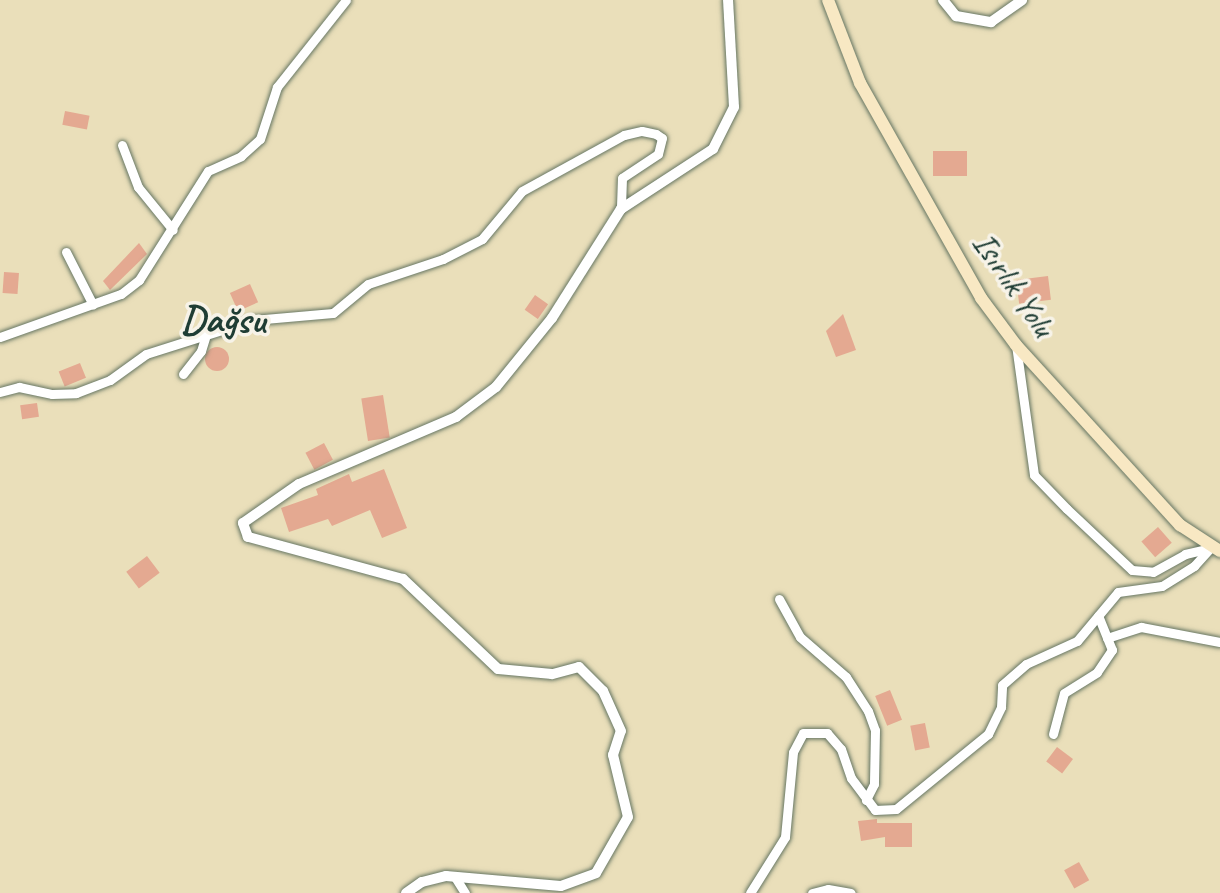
<!DOCTYPE html>
<html>
<head>
<meta charset="utf-8">
<style>
	body { margin:0 }
	#map { position:relative; width:1220px; height:893px; overflow:hidden; background:#eadfba; font-family:Caveat,sans-serif }
	div>[style] { position:absolute }
	.building>* { inset:0; background:#e4a991; transform-origin:0 0 }
	.round { border-radius:50% }
	.roads { filter:drop-shadow(0 0 2px #667663) drop-shadow(0 0 2px #667663) }
	.minor>* { height:9px; margin:-4.5px; padding:0 4.5px; transform-origin:4.5px; border-radius:4.5px; background:#fff }
	.tertiary>* { height:10px; margin:-5px; padding:0 5px; transform-origin:5px; border-radius:5px; background:#fff }
	.secondary>* { height:12px; margin:-6px; padding:0 6px; transform-origin:6px; border-radius:6px; background:#f8e8c3 }
	span { translate:-50% -50%; white-space:nowrap; text-align:center; line-height:1.15; -webkit-text-stroke:7px #f7f3e8; paint-order:stroke }
	.street-label { font-size:33px; color:#1f3d34 }
	.district-label { font-size:40px; color:#1f3d34; font-weight:700 }
</style>
</head>
<body>
<div id="map">
	<div class="building">
		<i style="left:65px;top:111px;width:25px;height:14px;rotate:11deg"></i>
		<i style="left:967px;top:151px;width:25px;height:34px;rotate:90deg"></i>
		<i style="clip-path:polygon(139px 243px,147px 254px,110px 290px,103px 281px)"></i>
		<i style="left:4px;top:272px;width:15px;height:21px;rotate:4deg"></i>
		<i style="left:1048px;top:276px;width:24px;height:32px;rotate:83deg"></i>
		<i style="left:250px;top:284px;width:20px;height:22px;rotate:66deg"></i>
		<i style="left:535px;top:295px;width:16px;height:18px;rotate:35deg"></i>
		<i style="clip-path:polygon(843px 314px,856px 350px,836px 357px,826px 331px)"></i>
		<i class="round" style="left:205px;top:347px;width:24px;height:24px"></i>
		<i style="left:80px;top:363px;width:16px;height:23px;rotate:68deg"></i>
		<i style="left:383px;top:395px;width:43px;height:22px;rotate:81deg"></i>
		<i style="left:37px;top:403px;width:14px;height:17px;rotate:82deg"></i>
		<i style="left:324px;top:443px;width:19px;height:21px;rotate:62deg"></i>
		<i style="clip-path:polygon(384px 469px,407px 528px,382px 538px,370px 510px,332px 526px,328px 519px,289px 532px,281px 508px,318px 495px,316px 489px,349px 474px,352px 482px)"></i>
		<i style="left:1158px;top:527px;width:21px;height:22px;rotate:49deg"></i>
		<i style="left:147px;top:556px;width:21px;height:26px;rotate:53deg"></i>
		<i style="left:890px;top:690px;width:32px;height:16px;rotate:68deg"></i>
		<i style="left:925px;top:723px;width:25px;height:15px;rotate:79deg"></i>
		<i style="left:1057px;top:747px;width:20px;height:18px;rotate:37deg"></i>
		<i style="clip-path:polygon(877px 819px,877px 823px,912px 823px,912px 847px,885px 847px,885px 837px,861px 841px,858px 821px)"></i>
		<i style="left:1079px;top:862px;width:21px;height:17px;rotate:61deg"></i>
	</div>
	<div class="roads">
		<div class="minor">
			<i style="left:122px;top:145px;width:45px;rotate:69.1deg"></i>
			<i style="left:138px;top:187px;width:55px;rotate:50.9deg"></i>
			<i style="left:66px;top:252px;width:59px;rotate:63deg"></i>
			<i style="left:0;top:337px;width:128px;rotate:-19.6deg"></i>
			<i style="left:121px;top:294px;width:23px;rotate:-38deg"></i>
			<i style="left:139px;top:280px;width:129px;rotate:-57.7deg"></i>
			<i style="left:208px;top:171px;width:36px;rotate:-24deg"></i>
			<i style="left:241px;top:156px;width:25px;rotate:-42deg"></i>
			<i style="left:260px;top:139px;width:55px;rotate:-71.9deg"></i>
			<i style="left:277px;top:87px;width:111px;rotate:-51.6deg"></i>
			<i style="left:1016px;top:345px;width:131px;rotate:82.1deg"></i>
			<i style="left:1034px;top:475px;width:47px;rotate:45.9deg"></i>
			<i style="left:1067px;top:509px;width:89px;rotate:43.2deg"></i>
			<i style="left:1132px;top:570px;width:21px;rotate:5deg"></i>
			<i style="left:1153px;top:572px;width:37px;rotate:-29deg"></i>
			<i style="left:1185px;top:554px;width:26px;rotate:-13deg"></i>
			<i style="left:183px;top:374px;width:29px;rotate:-52deg"></i>
			<i style="left:201px;top:351px;width:14px;rotate:-73deg"></i>
			<i style="left:0;top:392px;width:20px;rotate:-15deg"></i>
			<i style="left:19px;top:387px;width:34px;rotate:12deg"></i>
			<i style="left:52px;top:394px;width:24px;rotate:-2deg"></i>
			<i style="left:76px;top:393px;width:36px;rotate:-21deg"></i>
			<i style="left:110px;top:380px;width:44px;rotate:-35.8deg"></i>
			<i style="left:146px;top:354px;width:112px;rotate:-17.6deg"></i>
			<i style="left:253px;top:320px;width:80px;rotate:-5deg"></i>
			<i style="left:333px;top:313px;width:45px;rotate:-39.6deg"></i>
			<i style="left:368px;top:284px;width:79px;rotate:-18.4deg"></i>
			<i style="left:443px;top:259px;width:44px;rotate:-27.1deg"></i>
			<i style="left:482px;top:239px;width:62px;rotate:-50.2deg"></i>
			<i style="left:522px;top:191px;width:116px;rotate:-28.8deg"></i>
			<i style="left:624px;top:135px;width:18px;rotate:-13deg"></i>
			<i style="left:642px;top:131px;width:14px;rotate:12deg"></i>
			<i style="left:656px;top:134px;width:7px;rotate:34deg"></i>
			<i style="left:662px;top:138px;width:16px;rotate:104deg"></i>
			<i style="left:658px;top:154px;width:43px;rotate:146.3deg"></i>
			<i style="left:622px;top:178px;width:31px;rotate:92deg"></i>
			<i style="left:779px;top:599px;width:43px;rotate:61.1deg"></i>
			<i style="left:800px;top:637px;width:61px;rotate:41deg"></i>
			<i style="left:846px;top:677px;width:40px;rotate:57.1deg"></i>
			<i style="left:868px;top:711px;width:20px;rotate:70deg"></i>
			<i style="left:875px;top:730px;width:54px;rotate:91.1deg"></i>
			<i style="left:874px;top:784px;width:18px;rotate:117deg"></i>
			<i style="left:1107px;top:638px;width:36px;rotate:-18deg"></i>
			<i style="left:1141px;top:627px;width:80px;rotate:10.8deg"></i>
			<i style="left:1053px;top:734px;width:42px;rotate:-75deg"></i>
			<i style="left:1064px;top:693px;width:39px;rotate:-32deg"></i>
			<i style="left:1097px;top:672px;width:27px;rotate:-56deg"></i>
			<i style="left:1112px;top:650px;width:37px;rotate:-112deg"></i>
			<i style="left:455px;top:877px;width:19px;rotate:58deg"></i>
			<i style="left:750px;top:893px;width:66px;rotate:-58deg"></i>
			<i style="left:785px;top:837px;width:85px;rotate:-84.6deg"></i>
			<i style="left:793px;top:752px;width:21px;rotate:-62deg"></i>
			<i style="left:803px;top:733px;width:24px"></i>
			<i style="left:827px;top:733px;width:21px;rotate:49deg"></i>
			<i style="left:841px;top:749px;width:31px;rotate:71deg"></i>
			<i style="left:851px;top:778px;width:40px;rotate:53deg"></i>
			<i style="left:875px;top:810px;width:21px;rotate:-3deg"></i>
			<i style="left:896px;top:809px;width:119px;rotate:-39.2deg"></i>
			<i style="left:988px;top:734px;width:30px;rotate:-64deg"></i>
			<i style="left:1001px;top:707px;width:22px;rotate:-87deg"></i>
			<i style="left:1002px;top:685px;width:32px;rotate:-41deg"></i>
			<i style="left:1026px;top:664px;width:56px;rotate:-24.3deg"></i>
			<i style="left:1077px;top:641px;width:64px;rotate:-50.1deg"></i>
			<i style="left:1118px;top:592px;width:44px;rotate:-7.8deg"></i>
			<i style="left:1162px;top:586px;width:38px;rotate:-32deg"></i>
			<i style="left:1194px;top:566px;width:24px;rotate:-48deg"></i>
			<i style="left:812px;top:893px;width:16px;rotate:-14deg"></i>
			<i style="left:828px;top:889px;width:23px;rotate:10deg"></i>
		</div>
		<div class="tertiary">
			<i style="left:943px;top:0;width:21px;rotate:51deg"></i>
			<i style="left:956px;top:16px;width:36px;rotate:10deg"></i>
			<i style="left:991px;top:22px;width:38px;rotate:-35deg"></i>
			<i style="left:406px;top:893px;width:19px;rotate:-35deg"></i>
			<i style="left:422px;top:882px;width:25px;rotate:-14deg"></i>
			<i style="left:446px;top:876px;width:115px;rotate:5deg"></i>
			<i style="left:561px;top:886px;width:37px;rotate:-20deg"></i>
			<i style="left:596px;top:873px;width:64px;rotate:-60.3deg"></i>
			<i style="left:628px;top:817px;width:64px;rotate:-103.6deg"></i>
			<i style="left:613px;top:755px;width:25px;rotate:-72deg"></i>
			<i style="left:621px;top:731px;width:44px;rotate:-114.2deg"></i>
			<i style="left:603px;top:691px;width:34px;rotate:-135deg"></i>
			<i style="left:579px;top:667px;width:28px;rotate:165deg"></i>
			<i style="left:552px;top:674px;width:54px;rotate:-174.7deg"></i>
			<i style="left:498px;top:669px;width:131px;rotate:-136.5deg"></i>
			<i style="left:403px;top:579px;width:161px;rotate:-164.8deg"></i>
			<i style="left:248px;top:537px;width:15px;rotate:-110deg"></i>
			<i style="left:243px;top:523px;width:68px;rotate:-34.9deg"></i>
			<i style="left:299px;top:484px;width:171px;rotate:-23.1deg"></i>
			<i style="left:456px;top:417px;width:50px;rotate:-36.9deg"></i>
			<i style="left:496px;top:387px;width:89px;rotate:-50.9deg"></i>
			<i style="left:552px;top:318px;width:129px;rotate:-57.7deg"></i>
			<i style="left:621px;top:209px;width:110px;rotate:-33.1deg"></i>
			<i style="left:713px;top:149px;width:47px;rotate:-63.4deg"></i>
			<i style="left:734px;top:107px;width:107px;rotate:-93.2deg"></i>
		</div>
		<div class="secondary">
			<i style="left:828px;top:0;width:89px;rotate:68.9deg"></i>
			<i style="left:860px;top:83px;width:247px;rotate:60.6deg"></i>
			<i style="left:981px;top:298px;width:59px;rotate:53.3deg"></i>
			<i style="left:1016px;top:345px;width:244px;rotate:47.7deg"></i>
			<i style="left:1180px;top:525px;width:48px;rotate:33deg"></i>
		</div>
	</div>
	<div class="street-label">
		<span style="left:1013px;top:285px;rotate:56deg">Isırlık Yolu</span>
	</div>
	<div class="district-label">
		<span style="left:223px;top:319px">Dağsu</span>
	</div>
</div>
</body>
</html>
